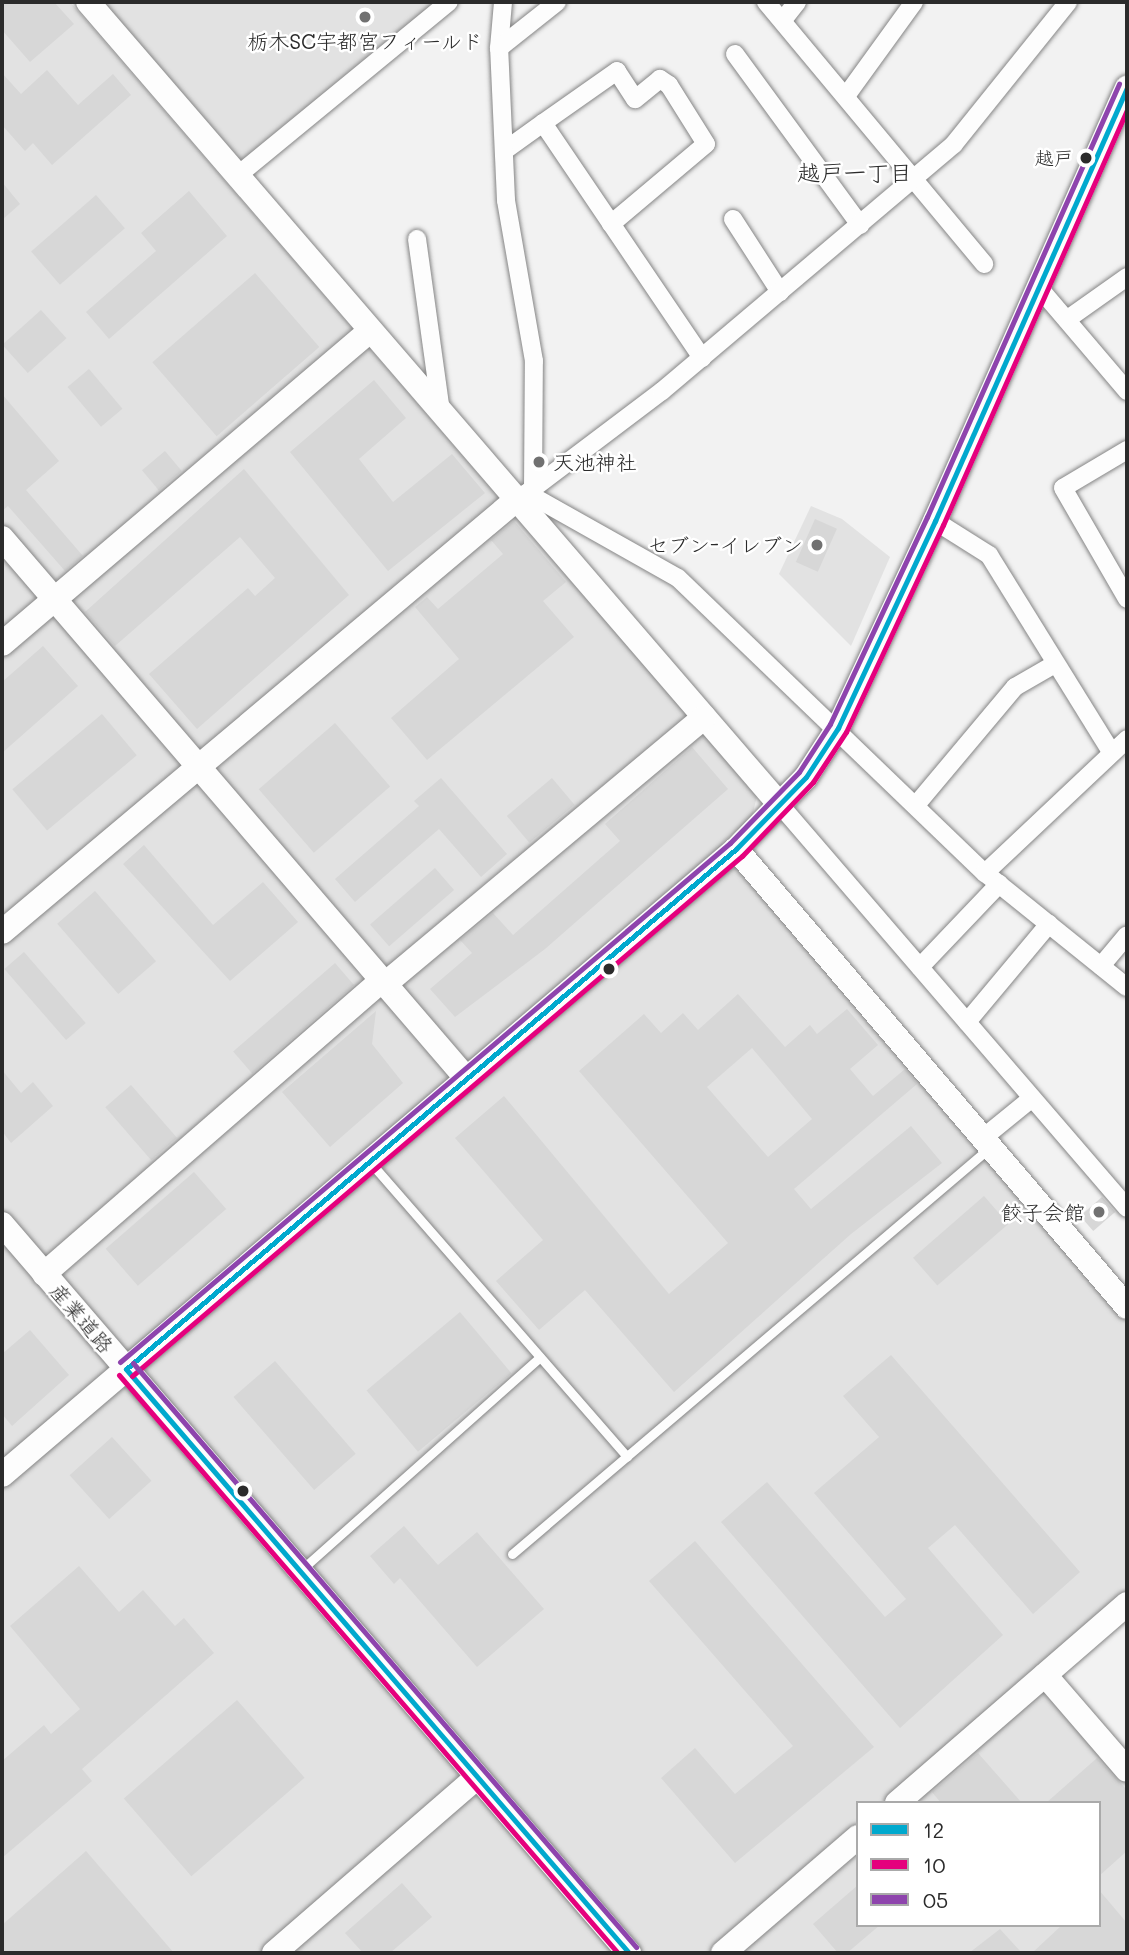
<!DOCTYPE html>
<html>
<head>
<meta charset="utf-8">
<style>
	body { margin:0 }
	#map { position:relative; width:1129px; height:1955px; overflow:hidden; background:#f2f2f2; font-family:Mali,"Klee One",sans-serif }
	div>[style] { position:absolute }
	.built>* { inset:0; background:#e2e2e2 }
	.building>* { inset:0; background:#d7d7d7; transform-origin:0 0 }
	.roads { filter:drop-shadow(0 0 2px #858585) drop-shadow(0 0 2px #858585) }
	.lane>* { height:9px; margin:-4.5px; padding:0 4.5px; transform-origin:4.5px; border-radius:4.5px; background:#fdfdfd }
	.street>* { height:18px; margin:-9px; padding:0 9px; transform-origin:9px; border-radius:9px; background:#fdfdfd }
	.secondary>* { height:24px; margin:-12px; padding:0 12px; transform-origin:12px; border-radius:12px; background:#fdfdfd }
	.bus-1>* { height:5px; margin:-2.5px; padding:0 2.5px; transform-origin:2.5px; border-radius:2.5px; background:#00a9ce }
	.bus-2>* { height:5px; margin:-2.5px; padding:0 2.5px; transform-origin:2.5px; border-radius:2.5px; background:#e5007d }
	.bus-3>* { height:5px; margin:-2.5px; padding:0 2.5px; transform-origin:2.5px; border-radius:2.5px; background:#8e44ad }
	.dots>* { width:19px; height:19px; translate:-50% -50%; box-sizing:border-box; border:4px solid #fff; border-radius:50% }
	span { translate:-50% -50%; white-space:nowrap; text-align:center; line-height:1.15; -webkit-text-stroke:5px #fff; paint-order:stroke }
	.bus-label { font-size:19px; color:#2b2b2b }
	.right { translate:-100% -50%; text-align:right }
	.poi-label { font-size:21px; color:#2b2b2b }
	.left { translate:0 -50%; text-align:left }
	.street-label { font-size:21px; color:#2b2b2b }
	.neighbourhood-label { font-size:23px; color:#2b2b2b }
	.frame { position:absolute; inset:0; border:4px solid #2b2b2b; pointer-events:none }
	.legend { position:absolute; left:856px; top:1801px; width:245px; height:126px; box-sizing:border-box; background:#fff; border:2px solid #aaa; margin:0; padding:9px 12px; list-style:none; font-size:21px; color:#2b2b2b }
	.legend li { display:flex; align-items:center; gap:14px; height:35px }
	.legend b { width:35px; border:2px solid #aaa }
</style>
</head>
<body>
<div id="map">
	<div class="built">
		<i style="clip-path:polygon(evenodd,2px 2px,70px 2px,757px 796px,752px 817px,722px 843px,1127px 1318px,1127px 1590px,1031px 1672px,1127px 1784px,1127px 1953px,2px 1953px,2px 2px,858px 1803px,1099px 1803px,1099px 1925px,858px 1925px,858px 1803px)"></i>
		<i style="clip-path:polygon(96px 2px,439px 2px,239px 168px)"></i>
		<i style="clip-path:polygon(811px 506px,842px 519px,890px 557px,851px 646px,779px 574px)"></i>
	</div>
	<div class="building">
		<i style="clip-path:polygon(2px 2px,54px 2px,74px 24px,30px 62px,2px 30px)"></i>
		<i style="clip-path:polygon(47px 70px,78px 105px,113px 74px,131px 95px,52px 165px,33px 143px,25px 151px,2px 125px,2px 73px,21px 94px)"></i>
		<i style="clip-path:polygon(2px 182px,20px 204px,2px 220px)"></i>
		<i style="clip-path:polygon(189px 191px,227px 236px,109px 339px,86px 312px,156px 251px,141px 233px)"></i>
		<i style="left:96px;top:195px;width:44px;height:86px;rotate:49deg"></i>
		<i style="left:255px;top:273px;width:98px;height:136px;rotate:49deg"></i>
		<i style="left:41px;top:310px;width:38px;height:52px;rotate:48deg"></i>
		<i style="left:89px;top:369px;width:52px;height:28px;rotate:50deg"></i>
		<i style="clip-path:polygon(374px 380px,406px 418px,359px 459px,393px 502px,452px 454px,485px 493px,388px 571px,290px 452px)"></i>
		<i style="clip-path:polygon(2px 394px,59px 461px,26px 490px,83px 556px,65px 571px,8px 506px,2px 511px)"></i>
		<i style="left:165px;top:451px;width:26px;height:30px;rotate:50deg"></i>
		<i style="clip-path:polygon(244px 469px,349px 595px,197px 729px,149px 674px,248px 588px,255px 596px,275px 578px,240px 537px,115px 646px,85px 612px)"></i>
		<i style="left:815px;top:519px;width:24px;height:47px;rotate:24deg"></i>
		<i style="clip-path:polygon(514px 521px,566px 582px,543px 601px,574px 637px,427px 760px,391px 718px,459px 659px,415px 607px,427px 597px,438px 609px,503px 554px,491px 540px)"></i>
		<i style="clip-path:polygon(43px 646px,78px 686px,2px 753px,2px 682px)"></i>
		<i style="left:102px;top:714px;width:54px;height:117px;rotate:50deg"></i>
		<i style="left:335px;top:723px;width:84px;height:101px;rotate:49deg"></i>
		<i style="clip-path:polygon(692px 747px,728px 789px,545px 949px,455px 1017px,430px 989px,472px 953px,460px 940px,493px 913px,513px 935px,620px 841px,605px 824px)"></i>
		<i style="clip-path:polygon(441px 778px,507px 854px,481px 877px,439px 829px,355px 902px,335px 879px,419px 806px,414px 801px)"></i>
		<i style="left:552px;top:778px;width:35px;height:59px;rotate:50deg"></i>
		<i style="clip-path:polygon(144px 845px,213px 925px,263px 882px,298px 922px,230px 981px,123px 864px)"></i>
		<i style="left:435px;top:868px;width:29px;height:86px;rotate:49deg"></i>
		<i style="left:95px;top:891px;width:93px;height:50px;rotate:49deg"></i>
		<i style="left:24px;top:952px;width:94px;height:26px;rotate:49deg"></i>
		<i style="left:335px;top:963px;width:29px;height:135px;rotate:49deg"></i>
		<i style="clip-path:polygon(evenodd,738px 994px,785px 1047px,810px 1025px,817px 1034px,847px 1009px,878px 1045px,850px 1069px,873px 1096px,905px 1069px,917px 1084px,794px 1189px,811px 1209px,911px 1126px,942px 1163px,851px 1234px,674px 1392px,585px 1290px,539px 1330px,496px 1281px,543px 1240px,455px 1138px,504px 1096px,669px 1294px,728px 1243px,579px 1071px,644px 1014px,661px 1033px,683px 1013px,698px 1030px,738px 994px,752px 1048px,812px 1119px,768px 1157px,707px 1087px,752px 1048px)"></i>
		<i style="clip-path:polygon(376px 1011px,372px 1044px,403px 1083px,330px 1147px,282px 1092px)"></i>
		<i style="clip-path:polygon(2px 1070px,21px 1093px,33px 1082px,53px 1106px,11px 1143px,2px 1131px)"></i>
		<i style="left:131px;top:1085px;width:70px;height:34px;rotate:49deg"></i>
		<i style="left:194px;top:1172px;width:49px;height:117px;rotate:49deg"></i>
		<i style="left:984px;top:1196px;width:37px;height:94px;rotate:49deg"></i>
		<i style="left:1102px;top:1197px;width:20px;height:29px;rotate:49deg"></i>
		<i style="left:460px;top:1312px;width:80px;height:122px;rotate:50deg"></i>
		<i style="clip-path:polygon(30px 1330px,69px 1375px,12px 1426px,2px 1414px,2px 1354px)"></i>
		<i style="clip-path:polygon(891px 1355px,1080px 1572px,1033px 1614px,955px 1525px,928px 1548px,1003px 1635px,900px 1728px,721px 1522px,767px 1482px,885px 1617px,906px 1599px,814px 1493px,879px 1437px,843px 1396px)"></i>
		<i style="left:275px;top:1361px;width:123px;height:55px;rotate:49deg"></i>
		<i style="left:112px;top:1437px;width:59px;height:57px;rotate:48deg"></i>
		<i style="clip-path:polygon(404px 1526px,438px 1565px,477px 1532px,544px 1609px,477px 1667px,400px 1578px,394px 1584px,370px 1556px)"></i>
		<i style="clip-path:polygon(695px 1541px,874px 1747px,735px 1863px,661px 1778px,695px 1748px,735px 1794px,793px 1746px,649px 1581px)"></i>
		<i style="clip-path:polygon(79px 1566px,119px 1612px,143px 1590px,175px 1626px,184px 1618px,214px 1653px,82px 1769px,92px 1781px,2px 1858px,2px 1761px,44px 1725px,51px 1734px,80px 1709px,10px 1626px)"></i>
		<i style="left:237px;top:1700px;width:103px;height:150px;rotate:49deg"></i>
		<i style="clip-path:polygon(978px 1753px,1022px 1803px,941px 1803px,932px 1792px)"></i>
		<i style="clip-path:polygon(1097px 1758px,1127px 1790px,1127px 1851px,1099px 1876px,1099px 1803px,1046px 1803px)"></i>
		<i style="clip-path:polygon(86px 1851px,174px 1953px,2px 1953px,2px 1925px)"></i>
		<i style="clip-path:polygon(402px 1883px,432px 1917px,390px 1953px,363px 1953px,345px 1933px)"></i>
		<i style="clip-path:polygon(858px 1885px,858px 1925px,880px 1925px,847px 1953px,838px 1953px,813px 1924px)"></i>
		<i style="clip-path:polygon(1099px 1890px,1127px 1923px,1127px 1953px,1032px 1953px,1062px 1925px,1099px 1925px)"></i>
		<i style="clip-path:polygon(1000px 1929px,1022px 1953px,969px 1953px)"></i>
	</div>
	<div class="roads">
		<div class="lane">
			<i style="left:370px;top:1162px;width:391px;rotate:48.9deg"></i>
			<i style="left:512px;top:1554px;width:625px;rotate:-40.39deg"></i>
			<i style="left:301px;top:1570px;width:320px;rotate:-41.7deg"></i>
		</div>
		<div class="street">
			<i style="left:766px;top:2px;width:341px;rotate:50.2deg"></i>
			<i style="left:783px;top:20px;width:23px;rotate:-52deg"></i>
			<i style="left:499px;top:48px;width:46px;rotate:-85deg"></i>
			<i style="left:735px;top:54px;width:212px;rotate:53.8deg"></i>
			<i style="left:846px;top:96px;width:116px;rotate:-54.1deg"></i>
			<i style="left:504px;top:151px;width:48px;rotate:-35.7deg"></i>
			<i style="left:237px;top:176px;width:274px;rotate:-39.4deg"></i>
			<i style="left:733px;top:219px;width:87px;rotate:57.2deg"></i>
			<i style="left:611px;top:224px;width:124px;rotate:-40.1deg"></i>
			<i style="left:706px;top:144px;width:70px;rotate:-122.1deg"></i>
			<i style="left:669px;top:85px;width:11px;rotate:-146deg"></i>
			<i style="left:660px;top:79px;width:32px;rotate:141deg"></i>
			<i style="left:635px;top:99px;width:33px;rotate:-123deg"></i>
			<i style="left:617px;top:71px;width:90px;rotate:144.9deg"></i>
			<i style="left:543px;top:123px;width:284px;rotate:55.9deg"></i>
			<i style="left:417px;top:239px;width:176px;rotate:82.1deg"></i>
			<i style="left:1041px;top:290px;width:133px;rotate:49.6deg"></i>
			<i style="left:1069px;top:318px;width:71px;rotate:-35.3deg"></i>
			<i style="left:1127px;top:450px;width:74px;rotate:149.3deg"></i>
			<i style="left:1063px;top:488px;width:128px;rotate:60deg"></i>
			<i style="left:533px;top:489px;width:128px;rotate:-89.6deg"></i>
			<i style="left:534px;top:361px;width:163px;rotate:-99.9deg"></i>
			<i style="left:506px;top:200px;width:152px;rotate:-92.6deg"></i>
			<i style="left:499px;top:48px;width:74px;rotate:-38.4deg"></i>
			<i style="left:527px;top:493px;width:169px;rotate:-37.1deg"></i>
			<i style="left:662px;top:391px;width:382px;rotate:-40.2deg"></i>
			<i style="left:954px;top:144px;width:182px;rotate:-51.2deg"></i>
			<i style="left:516px;top:500px;width:13px;rotate:-32deg"></i>
			<i style="left:527px;top:493px;width:173px;rotate:29.4deg"></i>
			<i style="left:678px;top:578px;width:426px;rotate:43.9deg"></i>
			<i style="left:985px;top:873px;width:182px;rotate:38.8deg"></i>
			<i style="left:935px;top:521px;width:64px;rotate:32.2deg"></i>
			<i style="left:989px;top:555px;width:232px;rotate:58.2deg"></i>
			<i style="left:916px;top:805px;width:154px;rotate:-50deg"></i>
			<i style="left:1015px;top:687px;width:46px;rotate:-29.9deg"></i>
			<i style="left:781px;top:806px;width:530px;rotate:49.28deg"></i>
			<i style="left:985px;top:873px;width:195px;rotate:-43.3deg"></i>
			<i style="left:1101px;top:966px;width:40px;rotate:-50deg"></i>
			<i style="left:920px;top:967px;width:115px;rotate:-46.4deg"></i>
			<i style="left:967px;top:1022px;width:128px;rotate:-50.1deg"></i>
			<i style="left:983px;top:1138px;width:63px;rotate:-39.2deg"></i>
		</div>
		<div class="secondary">
			<i style="left:88px;top:2px;width:1061px;rotate:49.24deg"></i>
			<i style="left:2px;top:538px;width:712px;rotate:49.33deg"></i>
			<i style="left:2px;top:644px;width:483px;rotate:-40.4deg"></i>
			<i style="left:736px;top:849px;width:602px;rotate:49.51deg"></i>
			<i style="left:2px;top:932px;width:671px;rotate:-40.05deg"></i>
			<i style="left:385px;top:984px;width:416px;rotate:-39.9deg"></i>
			<i style="left:2px;top:1224px;width:962px;rotate:49.3deg"></i>
			<i style="left:44px;top:1274px;width:448px;rotate:-41deg"></i>
			<i style="left:2px;top:1475px;width:965px;rotate:-40.46deg"></i>
			<i style="left:736px;top:849px;width:100px;rotate:-45.8deg"></i>
			<i style="left:806px;top:777px;width:59px;rotate:-56.9deg"></i>
			<i style="left:838px;top:728px;width:229px;rotate:-64.9deg"></i>
			<i style="left:935px;top:521px;width:474px;rotate:-66.1deg"></i>
			<i style="left:1045px;top:1675px;width:125px;rotate:49.2deg"></i>
			<i style="left:897px;top:1803px;width:304px;rotate:-40.9deg"></i>
			<i style="left:274px;top:1953px;width:269px;rotate:-40.9deg"></i>
			<i style="left:723px;top:1953px;width:178px;rotate:-40.7deg"></i>
		</div>
	</div>
	<div class="bus-1">
		<i style="left:126px;top:1369px;width:802px;rotate:-40.45deg"></i>
		<i style="left:736px;top:849px;width:100px;rotate:-45.8deg"></i>
		<i style="left:806px;top:777px;width:59px;rotate:-56.9deg"></i>
		<i style="left:838px;top:728px;width:229px;rotate:-64.9deg"></i>
		<i style="left:935px;top:521px;width:474px;rotate:-66.1deg"></i>
		<i style="left:126px;top:1369px;width:771px;rotate:49.26deg"></i>
	</div>
	<div class="bus-2">
		<i style="left:119px;top:1375px;width:764px;rotate:49.2deg"></i>
		<i style="left:132px;top:1376px;width:802px;rotate:-40.45deg"></i>
		<i style="left:742px;top:856px;width:103px;rotate:-46.2deg"></i>
		<i style="left:813px;top:782px;width:60px;rotate:-56.6deg"></i>
		<i style="left:846px;top:732px;width:229px;rotate:-64.9deg"></i>
		<i style="left:943px;top:525px;width:455px;rotate:-66.1deg"></i>
	</div>
	<div class="bus-3">
		<i style="left:120px;top:1362px;width:801px;rotate:-40.39deg"></i>
		<i style="left:730px;top:843px;width:99px;rotate:-45.8deg"></i>
		<i style="left:799px;top:772px;width:57px;rotate:-57.1deg"></i>
		<i style="left:830px;top:724px;width:229px;rotate:-64.9deg"></i>
		<i style="left:927px;top:517px;width:474px;rotate:-66.1deg"></i>
		<i style="left:133px;top:1363px;width:771px;rotate:49.26deg"></i>
	</div>
	<div class="dots">
		<i style="left:365px;top:17px;background:#717171"></i>
		<i style="left:1086px;top:158px;background:#2b2b2b"></i>
		<i style="left:539px;top:462px;background:#717171"></i>
		<i style="left:817px;top:545px;background:#717171"></i>
		<i style="left:609px;top:969px;background:#2b2b2b"></i>
		<i style="left:1099px;top:1212px;background:#717171"></i>
		<i style="left:243px;top:1491px;background:#2b2b2b"></i>
	</div>
	<div class="bus-label">
		<span class="right" style="left:1073px;top:158px">越戸</span>
	</div>
	<div class="poi-label">
		<span style="left:365px;top:41px">栃木SC宇都宮フィールド</span>
		<span class="left" style="left:553px;top:462px">天池神社</span>
		<span class="right" style="left:803px;top:545px">セブン-イレブン</span>
		<span class="right" style="left:1085px;top:1212px">餃子会館</span>
	</div>
	<div class="street-label">
		<span style="left:82px;top:1318px;rotate:49deg">産業道路</span>
	</div>
	<div class="neighbourhood-label">
		<span style="left:855px;top:172px">越戸一丁目</span>
	</div>
	<div class="frame"></div>
	<ul class="legend">
	<li><b style="height:9px;background:#00a9ce"></b>12</li>
	<li><b style="height:9px;background:#e5007d"></b>10</li>
	<li><b style="height:9px;background:#8e44ad"></b>05</li>
	</ul>
</div>
</body>
</html>
